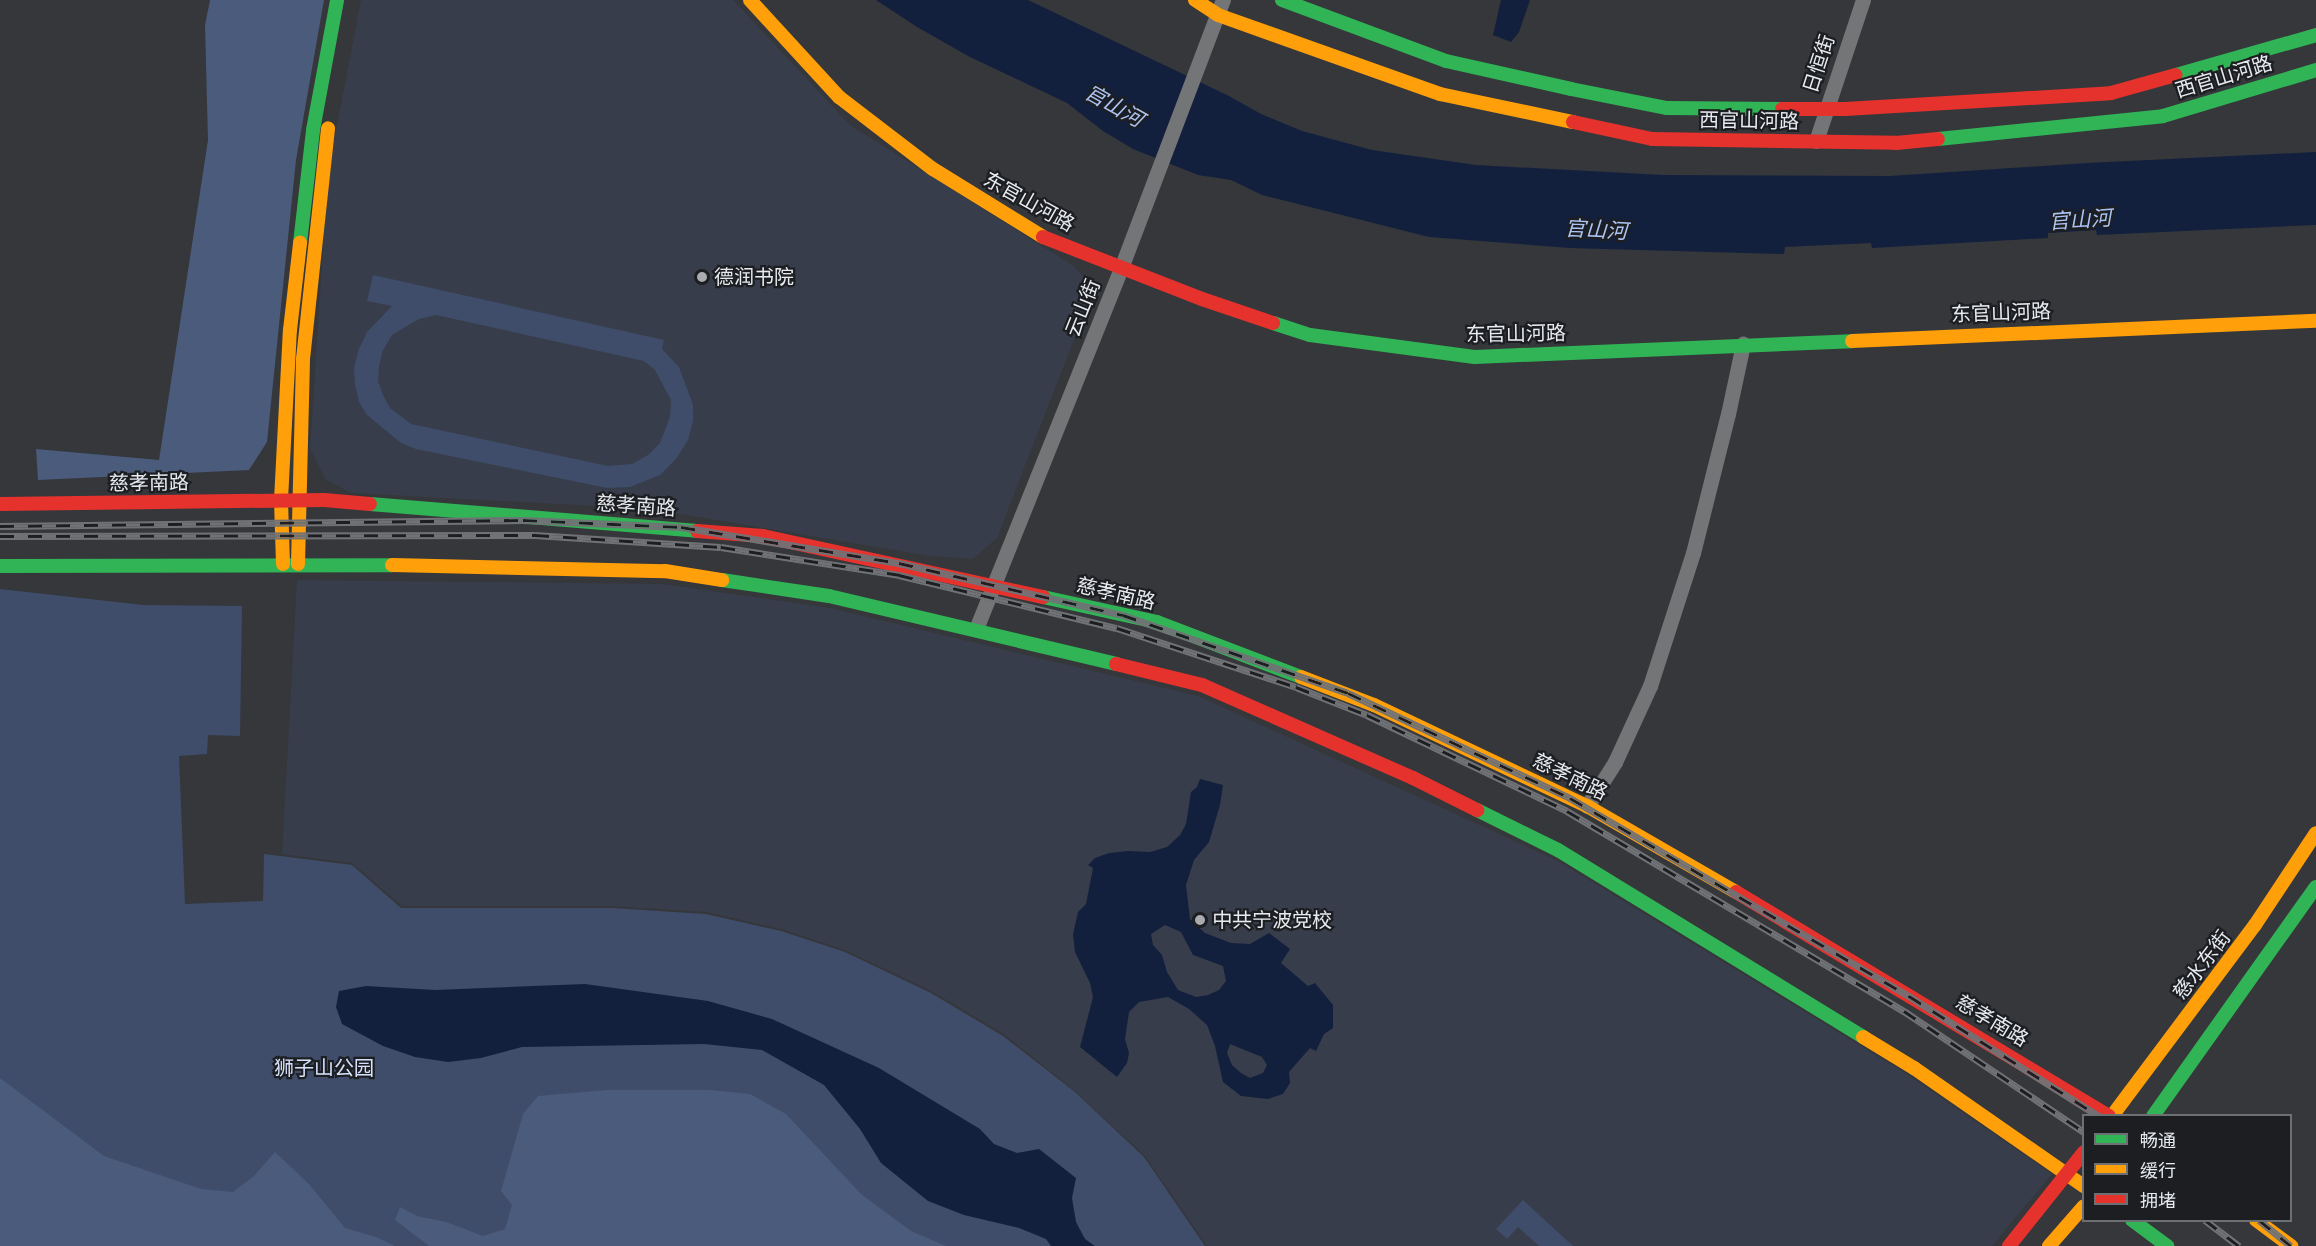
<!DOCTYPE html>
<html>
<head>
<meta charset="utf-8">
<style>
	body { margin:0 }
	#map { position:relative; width:2316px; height:1246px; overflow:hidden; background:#35373b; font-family:"Space Grotesk","Noto Sans SC",sans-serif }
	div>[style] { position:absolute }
	.built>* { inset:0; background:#373d4a }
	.green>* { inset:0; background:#3f4d6a }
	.forest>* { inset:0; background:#4b5b7b }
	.water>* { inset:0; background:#13203d }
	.street>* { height:15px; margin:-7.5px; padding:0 7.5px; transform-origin:7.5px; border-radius:7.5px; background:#747576 }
	.fast>* { height:14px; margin:-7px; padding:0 7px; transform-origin:7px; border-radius:7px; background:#30b455 }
	.slow>* { height:14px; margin:-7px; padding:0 7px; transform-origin:7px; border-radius:7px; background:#ff9f0a }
	.jam>* { height:14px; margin:-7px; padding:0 7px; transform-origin:7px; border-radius:7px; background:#e5322d }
	.rail>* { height:7px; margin-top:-3.5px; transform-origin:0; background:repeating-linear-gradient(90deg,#1c1e21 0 14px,#717276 0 28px); box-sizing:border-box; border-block:2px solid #717276 }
	.dots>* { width:16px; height:16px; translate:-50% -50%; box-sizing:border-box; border:3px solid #1c1e21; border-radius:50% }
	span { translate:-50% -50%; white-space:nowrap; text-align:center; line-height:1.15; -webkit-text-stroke:4.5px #1c1e21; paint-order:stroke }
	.street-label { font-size:20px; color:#e7eaef }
	.poi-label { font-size:20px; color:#e7eaef }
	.left { translate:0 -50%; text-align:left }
	.park-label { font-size:20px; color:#d4e1fa }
	.water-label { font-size:21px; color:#abc4f4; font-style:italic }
	.legend { position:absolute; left:2082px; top:1114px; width:210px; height:108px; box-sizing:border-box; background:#1c1e21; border:2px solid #6d7073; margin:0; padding:8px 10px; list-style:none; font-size:18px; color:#e7eaef }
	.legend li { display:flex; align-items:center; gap:12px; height:30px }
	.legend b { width:30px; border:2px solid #6d7073 }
</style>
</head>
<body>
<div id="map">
	<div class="built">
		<i style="clip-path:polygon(361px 0,733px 0,850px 125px,1072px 265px,1094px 288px,997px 538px,973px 559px,930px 556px,651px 509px,351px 493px,325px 479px,310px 449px,328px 172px)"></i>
		<i style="clip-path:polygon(297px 580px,662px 584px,830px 608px,1198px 696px,1558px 861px,1905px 1073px,2052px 1174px,1992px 1246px,1207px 1246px,1145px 1156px,1075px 1091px,1004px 1034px,931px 991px,845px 950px,781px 929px,706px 912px,610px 906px,402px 906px,352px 863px,282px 854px)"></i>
	</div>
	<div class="green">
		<i style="clip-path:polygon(evenodd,373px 275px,664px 340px,662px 349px,679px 367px,693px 405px,693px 421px,688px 440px,676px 459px,660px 475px,630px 487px,607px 488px,416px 449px,401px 443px,367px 415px,359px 402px,355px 385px,354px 367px,359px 349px,367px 332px,392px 306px,367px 301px,373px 275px,436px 315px,644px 361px,655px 370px,671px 400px,670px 417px,660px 443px,648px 455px,632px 464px,608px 466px,411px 424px,390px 408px,383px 395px,378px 381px,379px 366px,383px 350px,392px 335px,419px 319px,436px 315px)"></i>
		<i style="clip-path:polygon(0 589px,143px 605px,242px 606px,240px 736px,208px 735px,207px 754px,179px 756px,185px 904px,263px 901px,264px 854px,352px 865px,401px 908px,611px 908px,706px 914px,781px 931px,845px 952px,931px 993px,1003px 1036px,1075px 1092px,1144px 1157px,1205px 1246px,0 1246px)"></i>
		<i style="clip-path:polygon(1523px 1200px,1573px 1246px,1574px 1246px,1539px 1246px,1518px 1227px,1507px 1239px,1496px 1229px)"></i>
	</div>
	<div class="forest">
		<i style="clip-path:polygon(210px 0,324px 0,296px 160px,267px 442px,249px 470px,38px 480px,36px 449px,159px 460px,208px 140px,205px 25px)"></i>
		<i style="clip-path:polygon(0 1078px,104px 1156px,201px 1189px,233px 1192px,254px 1176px,275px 1152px,309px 1184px,345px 1228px,376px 1237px,395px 1246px,0 1246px)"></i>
		<i style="clip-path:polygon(607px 1090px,710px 1090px,750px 1094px,786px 1114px,861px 1194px,911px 1231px,946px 1246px,429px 1246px,395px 1220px,400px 1207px,417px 1216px,446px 1222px,483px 1236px,505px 1229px,512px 1205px,501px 1191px,523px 1114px,538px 1096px)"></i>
	</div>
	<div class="water">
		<i style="clip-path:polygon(876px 0,1028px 0,1229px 96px,1261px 114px,1302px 131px,1372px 150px,1476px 165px,1663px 175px,1890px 176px,2087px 163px,2316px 152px,2316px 225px,2097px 235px,2096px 230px,2048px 233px,2048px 238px,1872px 248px,1871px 243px,1785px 247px,1784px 254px,1570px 248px,1429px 237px,1262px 195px,1231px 180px,1198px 175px,1133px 149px,1103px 131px,1067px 103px,970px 57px,917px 27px)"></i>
		<i style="clip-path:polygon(1501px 0,1530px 0,1519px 32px,1511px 42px,1493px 35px)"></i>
		<i style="clip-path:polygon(evenodd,1200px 779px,1223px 785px,1220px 805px,1209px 842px,1194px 860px,1186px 885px,1190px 919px,1205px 933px,1231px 943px,1250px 944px,1269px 933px,1290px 949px,1281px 963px,1308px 986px,1315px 983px,1333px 1005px,1333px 1028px,1324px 1034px,1316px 1051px,1310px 1048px,1289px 1072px,1290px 1083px,1283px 1094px,1268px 1099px,1241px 1096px,1223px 1082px,1215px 1046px,1207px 1025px,1189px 1009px,1168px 997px,1139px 1002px,1129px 1012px,1125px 1039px,1129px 1053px,1127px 1063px,1117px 1077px,1080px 1047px,1093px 997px,1090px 983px,1075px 952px,1073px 934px,1078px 912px,1086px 904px,1093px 868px,1088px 865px,1095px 858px,1109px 853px,1128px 851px,1150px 852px,1167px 847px,1180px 835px,1186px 824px,1191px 792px,1197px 787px,1200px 779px,1165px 925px,1181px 932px,1193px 955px,1223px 966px,1226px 981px,1219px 990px,1208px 995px,1196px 997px,1178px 990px,1167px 972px,1162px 955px,1153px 945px,1151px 934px,1165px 925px,1200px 779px,1230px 1044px,1262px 1057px,1267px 1065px,1263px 1073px,1250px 1078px,1241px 1073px,1232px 1065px,1227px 1053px,1230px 1044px)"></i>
		<i style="clip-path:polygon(585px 984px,708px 1001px,772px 1019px,879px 1068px,980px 1129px,994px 1144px,1017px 1153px,1039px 1149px,1076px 1178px,1072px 1198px,1076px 1222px,1085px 1239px,1095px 1246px,1051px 1246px,1046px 1239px,1019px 1228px,964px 1215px,928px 1201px,881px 1163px,860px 1129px,824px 1085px,762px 1050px,704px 1044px,522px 1047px,481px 1058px,448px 1062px,415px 1057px,383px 1046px,342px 1024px,336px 1007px,339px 991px,366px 986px,435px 990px)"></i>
	</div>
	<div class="street">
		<i style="left:1816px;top:141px;width:149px;rotate:-71.6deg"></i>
		<i style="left:976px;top:629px;width:389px;rotate:-68.1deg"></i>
		<i style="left:1121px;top:268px;width:287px;rotate:-69.2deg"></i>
		<i style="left:1587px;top:806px;width:52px;rotate:-57.5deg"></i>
		<i style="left:1615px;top:762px;width:84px;rotate:-65.3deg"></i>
		<i style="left:1650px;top:686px;width:140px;rotate:-72.1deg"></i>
		<i style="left:1693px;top:553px;width:143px;rotate:-75.9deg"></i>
		<i style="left:1728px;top:414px;width:72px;rotate:-77.9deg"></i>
	</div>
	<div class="fast">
		<i style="left:1282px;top:0;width:175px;rotate:20.4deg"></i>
		<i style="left:1446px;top:61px;width:128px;rotate:12.6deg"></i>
		<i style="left:1571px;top:89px;width:98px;rotate:11.2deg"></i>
		<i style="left:1667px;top:108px;width:115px;rotate:0.5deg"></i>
		<i style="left:2176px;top:75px;width:146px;rotate:-15.9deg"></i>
		<i style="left:1938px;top:139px;width:226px;rotate:-5.8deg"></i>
		<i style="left:2163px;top:116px;width:160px;rotate:-16.7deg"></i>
		<i style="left:300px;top:243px;width:114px;rotate:-83.4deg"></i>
		<i style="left:313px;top:130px;width:132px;rotate:-79.5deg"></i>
		<i style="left:1273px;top:323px;width:39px;rotate:18deg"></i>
		<i style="left:1310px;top:335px;width:166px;rotate:7.6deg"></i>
		<i style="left:1475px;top:357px;width:377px;rotate:-2.4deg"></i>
		<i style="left:370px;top:504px;width:328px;rotate:4.7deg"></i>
		<i style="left:0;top:566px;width:392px;rotate:-0.1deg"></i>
		<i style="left:722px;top:580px;width:108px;rotate:8.5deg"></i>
		<i style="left:829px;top:596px;width:295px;rotate:13.3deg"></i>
		<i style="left:1043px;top:597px;width:117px;rotate:12.4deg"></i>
		<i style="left:1157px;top:622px;width:154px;rotate:20.9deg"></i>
		<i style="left:1477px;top:810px;width:90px;rotate:26.3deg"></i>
		<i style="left:1558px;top:850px;width:358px;rotate:31.5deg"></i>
		<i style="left:2153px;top:1116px;width:281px;rotate:-54.6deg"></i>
		<i style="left:2132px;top:1220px;width:44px;rotate:36.6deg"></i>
	</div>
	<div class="slow">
		<i style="left:750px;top:0;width:132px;rotate:47.5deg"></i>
		<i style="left:839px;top:97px;width:118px;rotate:37.5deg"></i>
		<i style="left:933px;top:169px;width:129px;rotate:31.7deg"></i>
		<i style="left:1195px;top:0;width:27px;rotate:33deg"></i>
		<i style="left:1218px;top:15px;width:236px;rotate:19.6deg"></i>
		<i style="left:1440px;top:94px;width:136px;rotate:11.9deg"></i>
		<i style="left:1852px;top:341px;width:464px;rotate:-2.5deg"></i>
		<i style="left:283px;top:564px;width:64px;rotate:-91.8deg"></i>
		<i style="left:281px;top:500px;width:170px;rotate:-87deg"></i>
		<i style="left:290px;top:330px;width:88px;rotate:-83.4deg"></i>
		<i style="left:298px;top:564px;width:205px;rotate:-88.6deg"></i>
		<i style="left:303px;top:359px;width:232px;rotate:-83.8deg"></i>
		<i style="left:392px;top:565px;width:273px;rotate:1.3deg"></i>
		<i style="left:665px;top:571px;width:58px;rotate:9deg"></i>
		<i style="left:1301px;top:677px;width:78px;rotate:21deg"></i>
		<i style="left:1374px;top:705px;width:236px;rotate:25.4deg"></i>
		<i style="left:1587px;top:806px;width:172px;rotate:30deg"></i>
		<i style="left:1863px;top:1037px;width:60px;rotate:31.3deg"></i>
		<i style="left:1914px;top:1068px;width:207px;rotate:34.8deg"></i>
		<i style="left:2112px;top:1116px;width:239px;rotate:-53.2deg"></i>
		<i style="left:2255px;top:925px;width:110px;rotate:-56.5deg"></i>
		<i style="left:2256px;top:1220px;width:44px;rotate:36.6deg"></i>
		<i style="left:2049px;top:1246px;width:53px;rotate:-48.8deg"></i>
	</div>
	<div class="jam">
		<i style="left:1782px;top:109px;width:63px"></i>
		<i style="left:1845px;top:109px;width:266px;rotate:-3.4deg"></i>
		<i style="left:2111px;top:93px;width:67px;rotate:-15.5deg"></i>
		<i style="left:1573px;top:122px;width:81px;rotate:12.1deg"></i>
		<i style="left:1652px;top:139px;width:244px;rotate:0.9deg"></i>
		<i style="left:1896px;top:143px;width:42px;rotate:-5.4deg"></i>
		<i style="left:1043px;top:237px;width:171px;rotate:21.3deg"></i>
		<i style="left:1202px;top:299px;width:75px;rotate:18.7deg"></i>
		<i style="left:0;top:504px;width:324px;rotate:-0.7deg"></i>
		<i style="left:324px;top:500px;width:46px;rotate:5deg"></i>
		<i style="left:697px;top:531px;width:66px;rotate:4.3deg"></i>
		<i style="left:763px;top:536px;width:287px;rotate:12.3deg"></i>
		<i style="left:1116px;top:664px;width:89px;rotate:13.7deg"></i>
		<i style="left:1202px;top:685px;width:231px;rotate:23.8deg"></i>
		<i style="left:1413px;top:778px;width:72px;rotate:26.6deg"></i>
		<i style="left:1736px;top:892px;width:435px;rotate:31deg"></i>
		<i style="left:2009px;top:1246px;width:120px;rotate:-51.4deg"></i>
	</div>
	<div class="rail">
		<i style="left:0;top:526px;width:523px;rotate:-0.66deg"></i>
		<i style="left:523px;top:520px;width:158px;rotate:2.5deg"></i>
		<i style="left:681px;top:527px;width:221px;rotate:9.4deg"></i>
		<i style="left:899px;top:563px;width:230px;rotate:13.1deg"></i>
		<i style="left:1123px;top:615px;width:238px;rotate:19.1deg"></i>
		<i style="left:1348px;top:693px;width:246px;rotate:25.3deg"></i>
		<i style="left:1570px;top:798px;width:393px;rotate:30.3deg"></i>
		<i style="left:1909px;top:996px;width:225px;rotate:32.3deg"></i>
		<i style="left:0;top:536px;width:535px;rotate:-0.11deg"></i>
		<i style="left:535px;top:535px;width:186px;rotate:3.7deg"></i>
		<i style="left:721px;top:547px;width:180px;rotate:8.9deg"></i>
		<i style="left:899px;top:575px;width:224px;rotate:13.7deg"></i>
		<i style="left:1117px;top:628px;width:188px;rotate:18.2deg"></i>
		<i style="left:1296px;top:687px;width:76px;rotate:21.5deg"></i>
		<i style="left:1367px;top:715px;width:222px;rotate:25.6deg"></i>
		<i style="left:1567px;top:811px;width:392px;rotate:30.7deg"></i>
		<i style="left:1904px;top:1011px;width:217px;rotate:33.9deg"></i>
		<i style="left:2205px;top:1220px;width:43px;rotate:37.4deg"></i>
		<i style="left:2259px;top:1220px;width:41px;rotate:39.1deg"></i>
	</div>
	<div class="dots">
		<i style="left:702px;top:277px;background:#a9abb0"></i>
		<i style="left:1200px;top:920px;background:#a9abb0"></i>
	</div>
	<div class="street-label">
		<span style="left:1819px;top:64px;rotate:-72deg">日恒街</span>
		<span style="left:2224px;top:77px;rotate:-17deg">西官山河路</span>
		<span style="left:1749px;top:121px;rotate:1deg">西官山河路</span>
		<span style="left:1029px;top:202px;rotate:29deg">东官山河路</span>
		<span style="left:1083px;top:308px;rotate:-68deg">云山街</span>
		<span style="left:2001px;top:313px;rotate:-2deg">东官山河路</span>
		<span style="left:1516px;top:334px;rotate:-1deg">东官山河路</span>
		<span style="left:149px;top:483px;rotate:-1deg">慈孝南路</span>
		<span style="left:636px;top:506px;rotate:4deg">慈孝南路</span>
		<span style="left:1116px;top:594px;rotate:13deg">慈孝南路</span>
		<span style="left:1570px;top:777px;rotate:26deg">慈孝南路</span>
		<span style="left:2202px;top:965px;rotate:-53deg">慈水东街</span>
		<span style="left:1992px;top:1021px;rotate:31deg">慈孝南路</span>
	</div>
	<div class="poi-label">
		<span class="left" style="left:714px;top:277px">德润书院</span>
		<span class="left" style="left:1212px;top:920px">中共宁波党校</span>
	</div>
	<div class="park-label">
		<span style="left:324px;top:1068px">狮子山公园</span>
	</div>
	<div class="water-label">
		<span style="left:1114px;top:106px;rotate:29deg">官山河</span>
		<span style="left:2080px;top:220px;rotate:-4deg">官山河</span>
		<span style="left:1596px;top:230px;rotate:3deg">官山河</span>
	</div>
	<ul class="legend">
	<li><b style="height:8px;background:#30b455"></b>畅通</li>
	<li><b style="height:8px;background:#ff9f0a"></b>缓行</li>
	<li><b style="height:8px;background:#e5322d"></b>拥堵</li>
	</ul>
</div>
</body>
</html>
